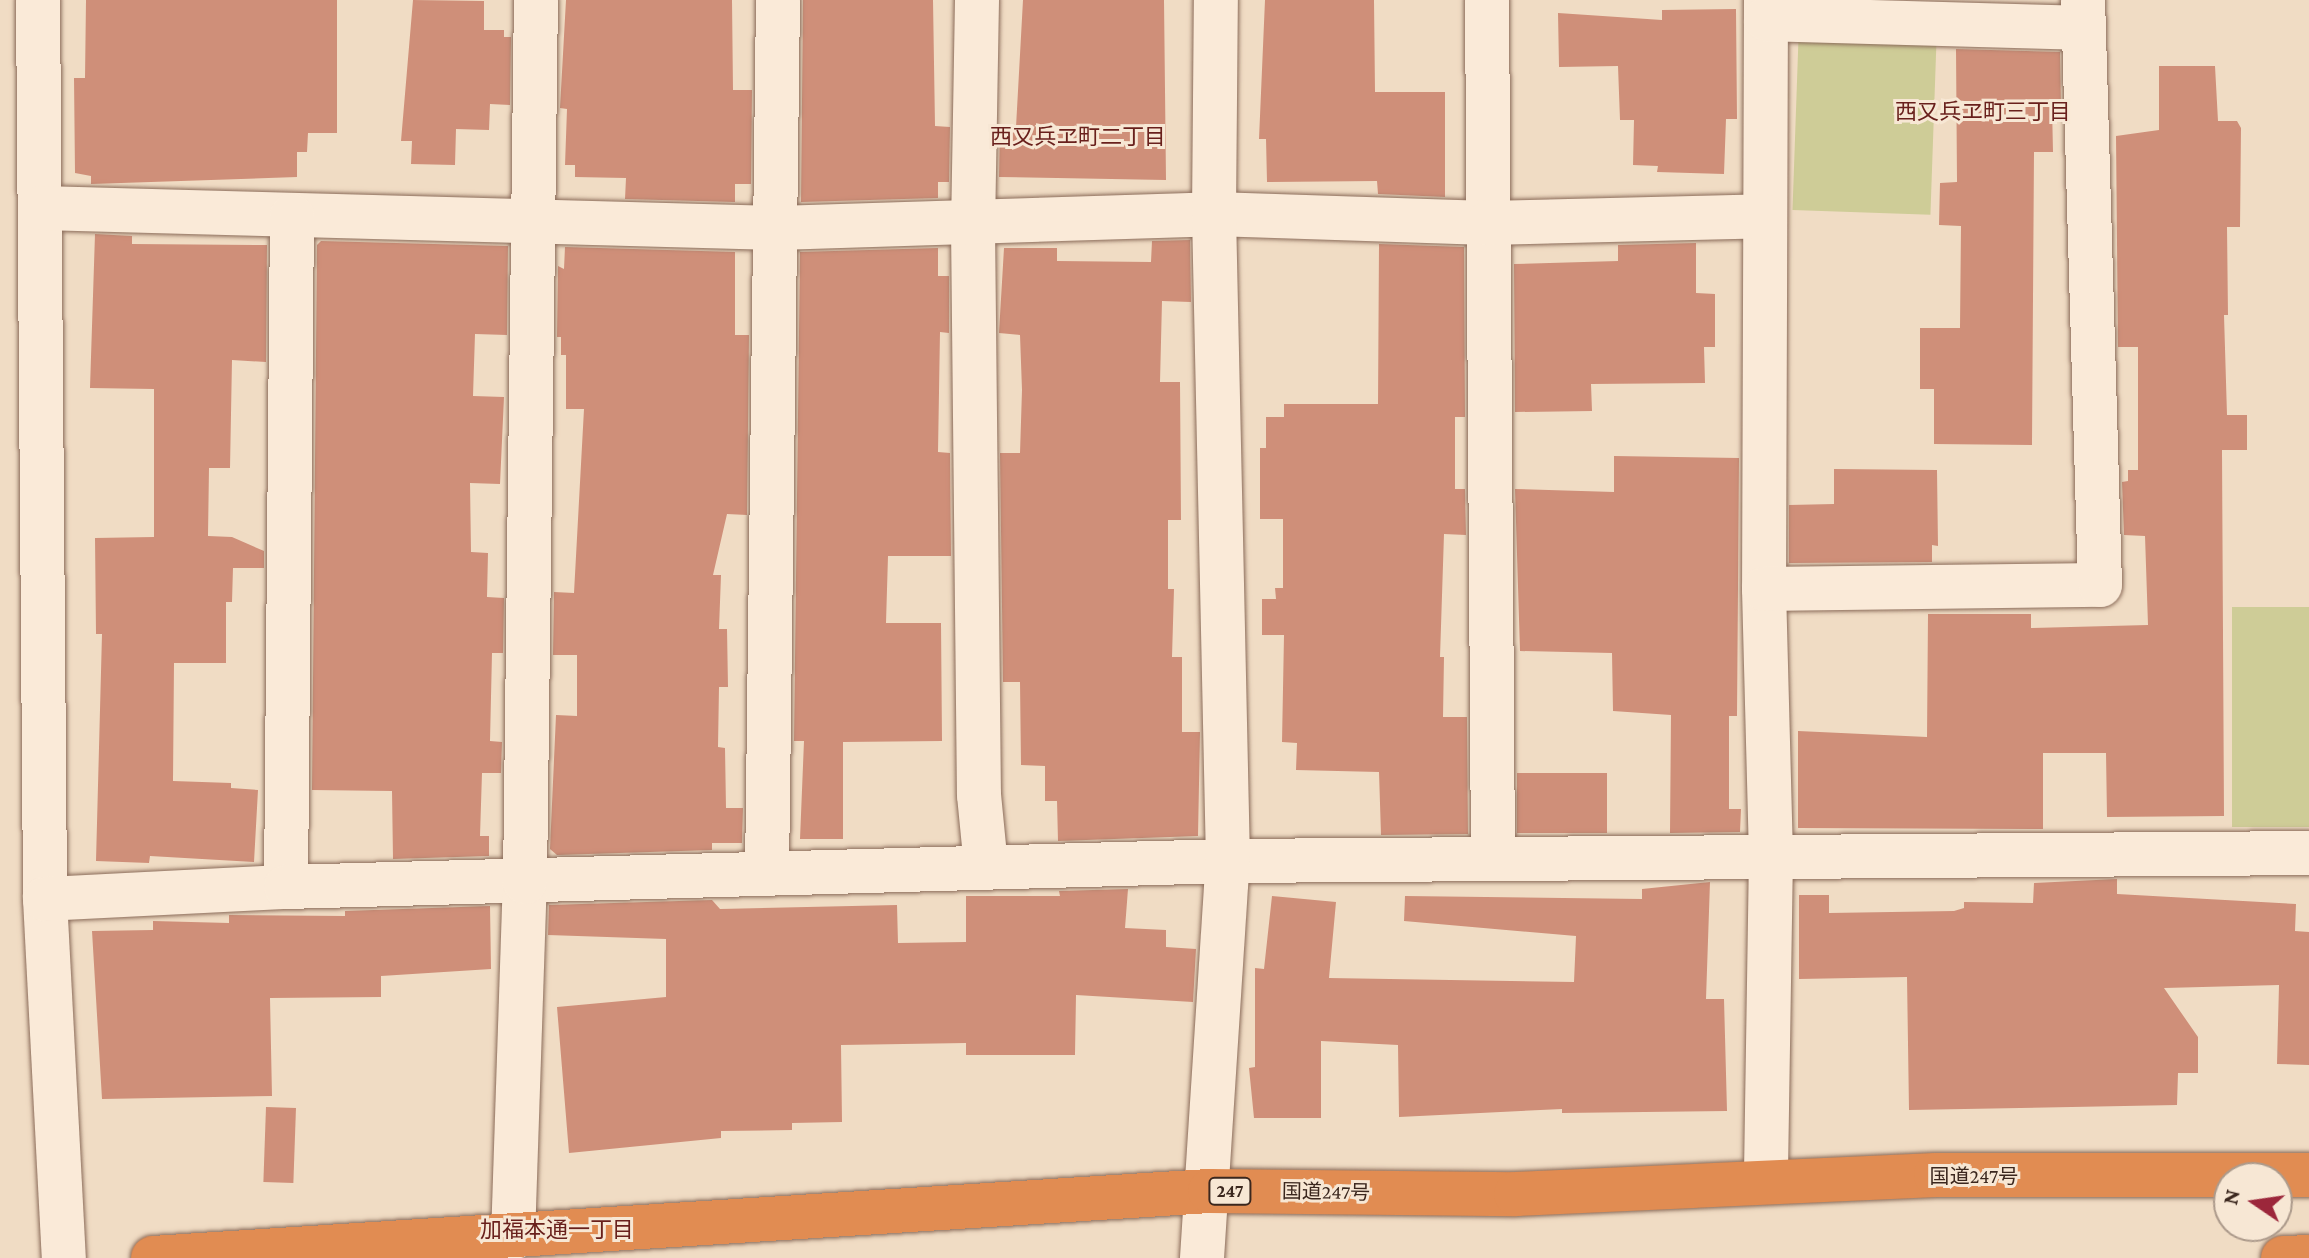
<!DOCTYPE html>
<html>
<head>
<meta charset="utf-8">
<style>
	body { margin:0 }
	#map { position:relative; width:2309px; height:1258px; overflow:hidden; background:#f0dcc4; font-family:"Crimson Pro","Noto Sans JP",serif }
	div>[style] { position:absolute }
	.green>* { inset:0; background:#cecc97; transform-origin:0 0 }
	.building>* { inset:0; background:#cf8f79; transform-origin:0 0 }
	.roads { filter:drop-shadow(0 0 2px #8b6c5a) drop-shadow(0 0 2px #8b6c5a) }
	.minor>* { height:44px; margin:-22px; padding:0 22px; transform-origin:22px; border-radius:22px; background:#faead8 }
	.highway>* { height:44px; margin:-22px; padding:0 22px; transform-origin:22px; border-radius:22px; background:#e18c52 }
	span { translate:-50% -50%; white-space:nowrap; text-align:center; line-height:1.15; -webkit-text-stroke:6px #f7e7d4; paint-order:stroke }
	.shield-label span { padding:2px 6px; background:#f7e7d4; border:2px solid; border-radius:6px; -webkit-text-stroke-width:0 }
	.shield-label { font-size:18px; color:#3b271e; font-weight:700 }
	.street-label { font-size:20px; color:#3b271e }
	.neighbourhood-label { font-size:22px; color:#69201c }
	.north { position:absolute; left:2213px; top:1162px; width:80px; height:80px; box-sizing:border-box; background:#f7e7d4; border:2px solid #ac9a8b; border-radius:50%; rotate:283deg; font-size:22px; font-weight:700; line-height:32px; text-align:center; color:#3b271e }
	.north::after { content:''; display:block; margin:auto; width:28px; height:36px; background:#9c273b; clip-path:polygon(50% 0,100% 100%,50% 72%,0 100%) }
</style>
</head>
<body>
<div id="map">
	<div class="green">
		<i style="left:1799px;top:24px;width:138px;height:186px;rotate:2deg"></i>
		<i style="left:2309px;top:607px;width:220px;height:77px;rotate:90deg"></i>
	</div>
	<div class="building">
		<i style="clip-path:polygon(86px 0,337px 0,337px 133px,308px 133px,307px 152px,297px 152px,297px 177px,91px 184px,91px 176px,75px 173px,74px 78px,85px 78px)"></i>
		<i style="clip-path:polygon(413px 0,484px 1px,484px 30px,504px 30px,504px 37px,511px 37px,510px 105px,490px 104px,489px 130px,456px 129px,455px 165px,411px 164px,412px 141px,401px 141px)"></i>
		<i style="clip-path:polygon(566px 0,732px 0,733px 90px,752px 90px,751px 184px,735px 184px,735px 202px,625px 199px,626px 178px,575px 177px,575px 165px,565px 165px,567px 109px,560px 108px)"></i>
		<i style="clip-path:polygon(803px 0,933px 0,935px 126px,950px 127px,949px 182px,938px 182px,938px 198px,801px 202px)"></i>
		<i style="clip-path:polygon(1023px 0,1164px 0,1166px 180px,999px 177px,1000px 127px,1016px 127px)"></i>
		<i style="clip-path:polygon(1265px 0,1374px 0,1375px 92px,1445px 92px,1445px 197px,1378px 194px,1377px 181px,1267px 182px,1266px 139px,1259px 139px)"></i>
		<i style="clip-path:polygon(1736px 9px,1737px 119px,1726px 119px,1724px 174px,1657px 172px,1658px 166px,1633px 165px,1634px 120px,1620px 120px,1618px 66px,1559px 67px,1558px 13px,1662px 20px,1662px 10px)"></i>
		<i style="clip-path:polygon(1956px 49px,2060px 52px,2061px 106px,2052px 106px,2053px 152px,2034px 152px,2032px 445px,1934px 444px,1934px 389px,1920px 389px,1920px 328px,1960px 328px,1961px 226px,1939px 225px,1940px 183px,1957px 182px)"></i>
		<i style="clip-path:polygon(2159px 66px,2215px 66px,2218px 121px,2237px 121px,2241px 128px,2240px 227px,2227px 227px,2228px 315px,2224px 315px,2227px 415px,2247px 415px,2247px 450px,2222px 450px,2224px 816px,2107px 817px,2106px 753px,2043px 753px,2043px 829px,1798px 828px,1798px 731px,1927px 737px,1928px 614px,2031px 614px,2031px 628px,2148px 625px,2145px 536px,2124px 535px,2122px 482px,2128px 481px,2128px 470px,2138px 470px,2138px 347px,2118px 347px,2116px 136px,2159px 130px)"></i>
		<i style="clip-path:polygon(95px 234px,132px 236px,132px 244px,267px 245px,266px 362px,232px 360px,230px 468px,209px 468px,208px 536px,232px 537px,264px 551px,264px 568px,233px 568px,232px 602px,226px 602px,226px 663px,174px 663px,173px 781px,231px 783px,231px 788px,258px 790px,254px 862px,150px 856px,149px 863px,96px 861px,102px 634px,96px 634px,95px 538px,154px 537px,154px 389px,90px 388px)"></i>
		<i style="clip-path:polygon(1190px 240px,1191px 302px,1162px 301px,1160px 382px,1180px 382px,1181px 520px,1168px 520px,1168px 589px,1174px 589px,1172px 657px,1182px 657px,1182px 732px,1200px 732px,1198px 836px,1058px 841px,1057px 801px,1045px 801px,1045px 766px,1021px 765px,1020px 682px,1003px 682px,1000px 453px,1020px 453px,1022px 390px,1020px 335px,999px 333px,1004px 248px,1057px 248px,1057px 261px,1151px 262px,1152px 241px)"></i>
		<i style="clip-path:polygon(321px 241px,508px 246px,507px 335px,475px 334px,473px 396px,504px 397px,500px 484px,470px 483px,471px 552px,488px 553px,487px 597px,504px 598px,503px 653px,492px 653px,490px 741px,502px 742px,501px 773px,482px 773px,480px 836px,489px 836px,489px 856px,393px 859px,392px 791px,312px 790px,317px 245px)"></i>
		<i style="clip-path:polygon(1696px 243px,1696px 293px,1715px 294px,1715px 347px,1704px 347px,1705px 383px,1591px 384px,1592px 411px,1515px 412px,1514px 264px,1618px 261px,1618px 245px)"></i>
		<i style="clip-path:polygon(1379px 244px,1464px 247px,1465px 417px,1455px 417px,1455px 489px,1465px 489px,1466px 535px,1444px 534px,1440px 657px,1444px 657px,1443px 717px,1467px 717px,1468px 834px,1381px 835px,1379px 772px,1296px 770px,1297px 743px,1282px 742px,1284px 635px,1262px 635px,1262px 599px,1276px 599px,1275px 588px,1283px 588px,1283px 519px,1260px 519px,1260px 448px,1266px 448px,1266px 417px,1284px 417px,1284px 404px,1378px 404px)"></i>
		<i style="clip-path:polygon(565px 247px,735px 252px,735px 335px,749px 335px,747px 515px,727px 514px,713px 575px,721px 575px,719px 629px,727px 629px,728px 687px,719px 687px,718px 747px,725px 748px,726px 808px,743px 808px,742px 843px,712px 843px,712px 850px,557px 855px,550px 849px,556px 715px,577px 716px,577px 655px,553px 655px,554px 592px,574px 593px,584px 409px,566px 409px,566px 355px,561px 355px,561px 337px,557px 337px,558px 266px,564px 269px)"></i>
		<i style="clip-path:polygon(938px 248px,938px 276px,949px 276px,949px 333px,940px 332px,938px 452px,950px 453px,951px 556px,888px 556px,886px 623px,941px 623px,942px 741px,843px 742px,843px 839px,800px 839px,804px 741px,794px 741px,800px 252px)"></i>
		<i style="clip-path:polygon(1614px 456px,1739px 458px,1737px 716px,1729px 716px,1729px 809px,1741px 809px,1740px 832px,1670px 833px,1671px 715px,1613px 711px,1612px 653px,1520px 651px,1515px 489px,1614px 492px)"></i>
		<i style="clip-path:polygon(1834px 469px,1937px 470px,1938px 546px,1932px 545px,1932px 562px,1789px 563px,1789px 505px,1834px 504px)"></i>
		<i style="left:1607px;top:773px;width:60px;height:90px;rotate:90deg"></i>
		<i style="clip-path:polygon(2117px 879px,2117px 894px,2296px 904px,2295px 931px,2309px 932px,2309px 1065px,2277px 1064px,2279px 985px,2164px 988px,2198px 1037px,2198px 1073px,2178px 1073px,2177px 1105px,1909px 1110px,1907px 977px,1799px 979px,1799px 895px,1829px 895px,1829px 913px,1954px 911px,1964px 908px,1964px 902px,2033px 903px,2034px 883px)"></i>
		<i style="clip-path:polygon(1710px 882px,1706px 999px,1724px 999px,1727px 1111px,1562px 1113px,1562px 1109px,1399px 1117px,1398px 1045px,1321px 1041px,1321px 1118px,1254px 1118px,1249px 1068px,1255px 1067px,1255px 968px,1264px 969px,1272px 896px,1336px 902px,1329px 978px,1574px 982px,1576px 936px,1404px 921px,1405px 896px,1642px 899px,1642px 889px)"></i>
		<i style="clip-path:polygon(1128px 889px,1125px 928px,1166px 930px,1166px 947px,1196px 949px,1193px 1002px,1076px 995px,1075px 1055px,966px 1055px,966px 1043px,841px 1045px,842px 1122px,792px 1123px,792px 1130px,721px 1131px,721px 1138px,569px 1153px,557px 1007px,666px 997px,666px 939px,548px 935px,549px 905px,712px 900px,720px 909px,897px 905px,898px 943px,966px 942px,966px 896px,1060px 896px,1059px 891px)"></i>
		<i style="clip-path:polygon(490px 906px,491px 969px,381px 976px,381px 997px,270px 998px,272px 1096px,102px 1099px,92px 931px,153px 930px,153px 921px,229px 923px,229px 915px,345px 916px,345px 911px)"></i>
		<i style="left:266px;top:1107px;width:30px;height:75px;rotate:2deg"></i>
	</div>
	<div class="roads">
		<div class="minor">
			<i style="left:38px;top:0;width:899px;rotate:89.55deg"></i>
			<i style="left:45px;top:899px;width:360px;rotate:87deg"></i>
			<i style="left:977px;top:0;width:226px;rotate:91deg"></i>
			<i style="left:973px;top:226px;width:569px;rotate:89.4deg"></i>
			<i style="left:979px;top:795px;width:72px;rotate:84.4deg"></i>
			<i style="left:1487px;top:0;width:859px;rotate:89.6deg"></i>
			<i style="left:1766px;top:0;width:589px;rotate:90.19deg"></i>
			<i style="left:1764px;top:589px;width:266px;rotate:88.5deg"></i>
			<i style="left:1771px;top:855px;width:326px;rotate:90.9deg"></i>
			<i style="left:1766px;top:19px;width:317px;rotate:1.6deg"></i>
			<i style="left:41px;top:208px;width:736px;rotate:1.56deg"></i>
			<i style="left:777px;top:228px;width:437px;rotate:-1.8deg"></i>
			<i style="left:1214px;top:214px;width:274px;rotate:1.9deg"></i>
			<i style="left:1488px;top:223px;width:277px;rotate:-1.4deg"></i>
			<i style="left:1764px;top:589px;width:336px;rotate:-0.7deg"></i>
			<i style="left:2100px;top:585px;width:585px;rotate:-91.66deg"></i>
			<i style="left:767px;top:874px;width:874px;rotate:-89.28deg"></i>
			<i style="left:286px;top:887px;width:671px;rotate:-89.49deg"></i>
			<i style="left:45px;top:899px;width:241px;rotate:-2.9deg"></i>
			<i style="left:286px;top:887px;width:942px;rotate:-1.58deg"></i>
			<i style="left:1228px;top:861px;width:1081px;rotate:-0.42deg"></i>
			<i style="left:513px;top:1238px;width:356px;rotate:-88.1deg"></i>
			<i style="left:525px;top:882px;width:882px;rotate:-89.29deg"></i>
			<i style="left:1202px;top:1258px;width:398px;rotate:-86.3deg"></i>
			<i style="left:1228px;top:861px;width:647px;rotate:-91.24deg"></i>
			<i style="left:1214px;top:214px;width:214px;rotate:-89.5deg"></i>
		</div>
		<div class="highway">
			<i style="left:153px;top:1258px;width:1059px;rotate:-3.63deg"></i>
			<i style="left:1210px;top:1191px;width:306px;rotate:0.6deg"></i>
			<i style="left:1516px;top:1194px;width:420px;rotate:-2.6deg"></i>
			<i style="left:1936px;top:1175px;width:373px"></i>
			<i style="left:2283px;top:1258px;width:26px;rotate:-2deg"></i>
		</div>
	</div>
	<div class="shield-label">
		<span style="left:1230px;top:1191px">247</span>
	</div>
	<div class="street-label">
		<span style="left:1974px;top:1176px">国道247号</span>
		<span style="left:1326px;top:1192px;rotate:1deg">国道247号</span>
	</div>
	<div class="neighbourhood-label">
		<span style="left:1983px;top:112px">西又兵ヱ町三丁目</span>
		<span style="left:1078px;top:137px">西又兵ヱ町二丁目</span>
		<span style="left:557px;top:1230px">加福本通一丁目</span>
	</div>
	<div class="north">N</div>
</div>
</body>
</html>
